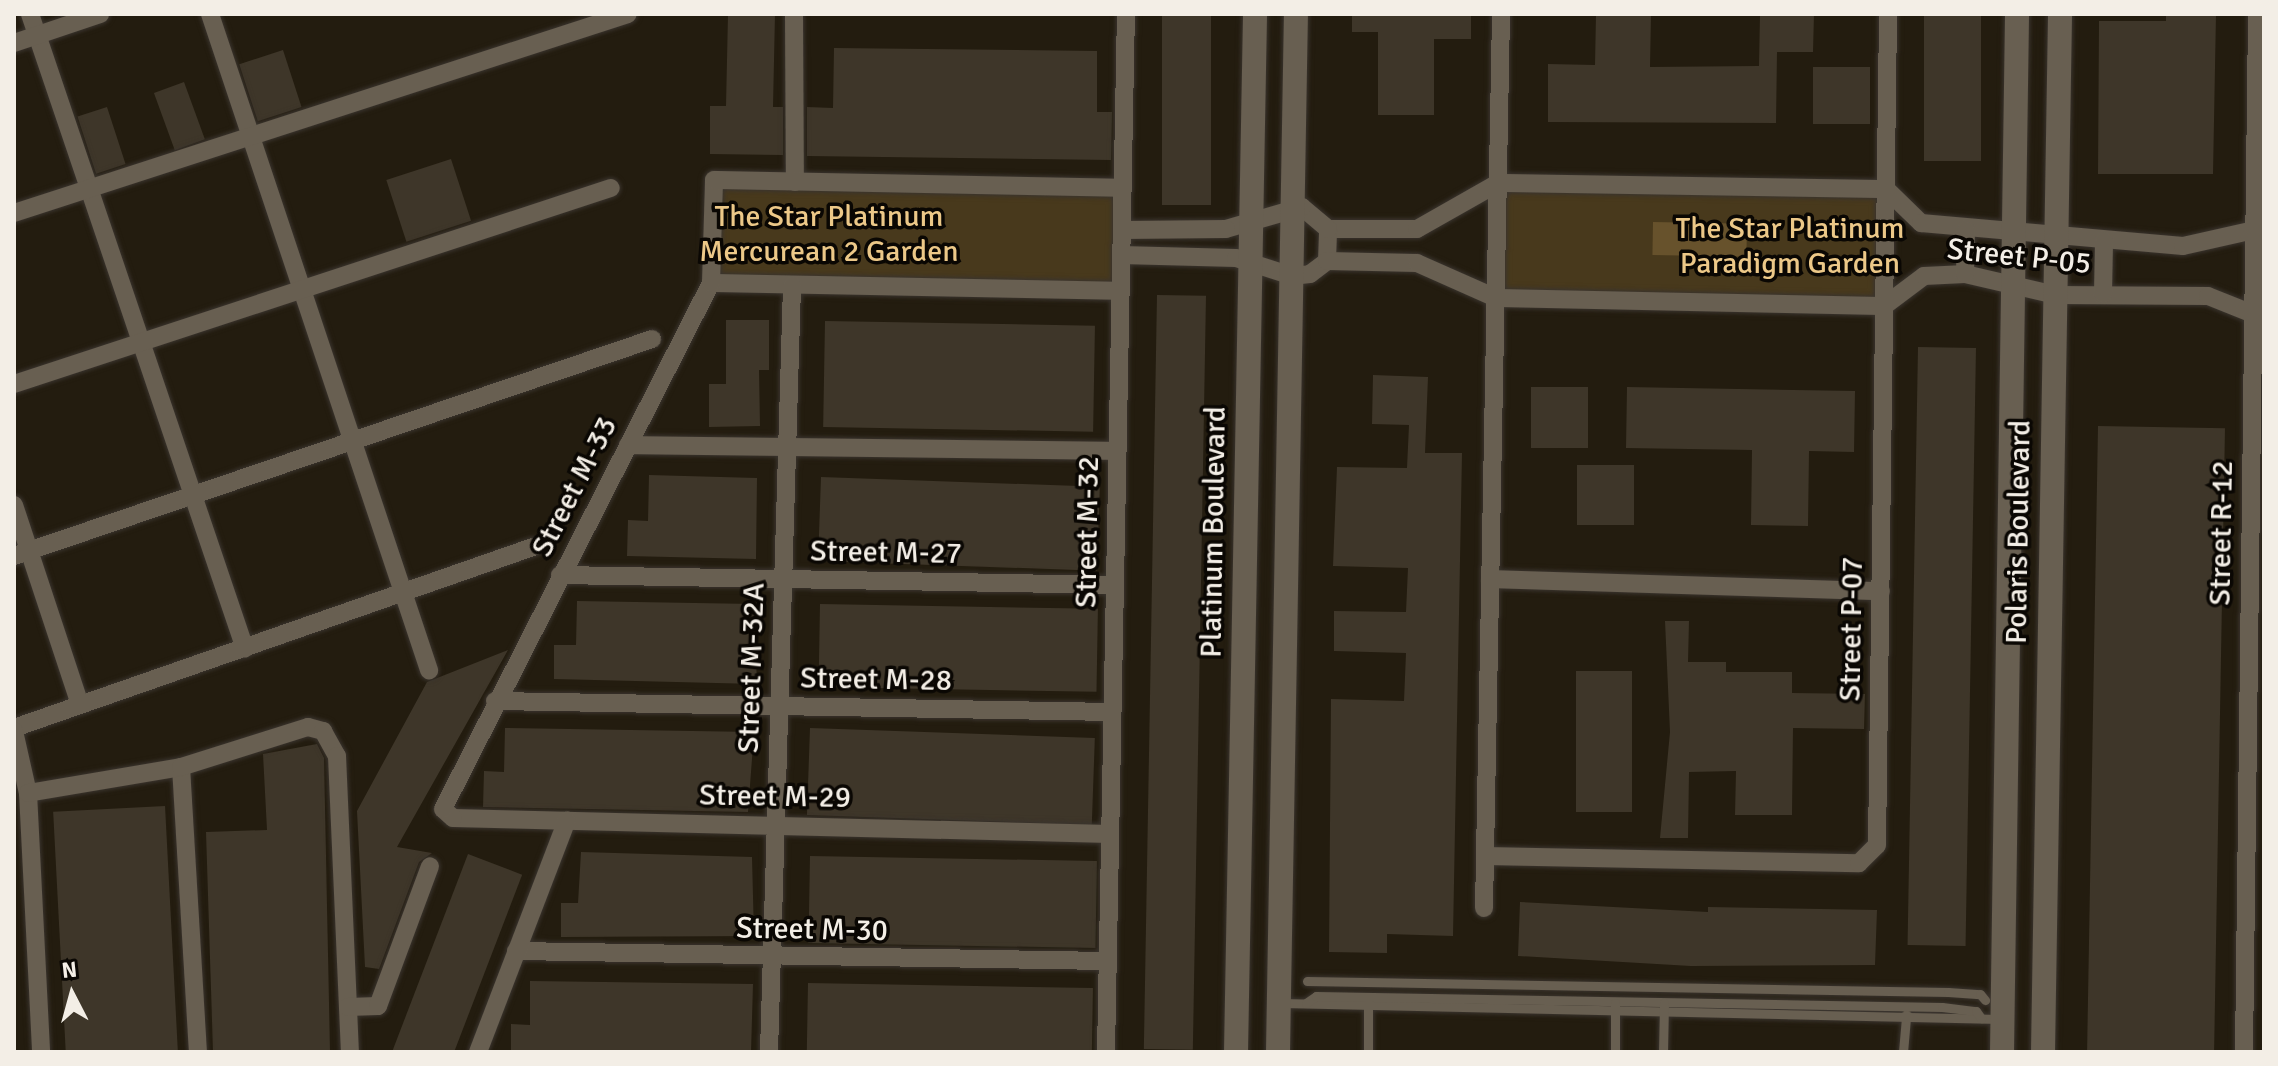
<!DOCTYPE html>
<html>
<head>
<meta charset="utf-8">
<style>
	body { margin:0 }
	#map { position:relative; width:2278px; height:1066px; overflow:hidden; background:#231c0f; font-family:Signika,sans-serif }
	div>[style] { position:absolute }
	.green>* { inset:0; background:#48391c; transform-origin:0 0 }
	.water>* { inset:0; background:#67522c; transform-origin:0 0 }
	.building>* { inset:0; background:#3e3629; transform-origin:0 0 }
	.roads { filter:drop-shadow(0 0 2px #3a342e) drop-shadow(0 0 2px #3a342e) }
	.lane>* { height:9px; margin:-4.5px; padding:0 4.5px; transform-origin:4.5px; border-radius:4.5px; background:#685f51 }
	.street>* { height:18px; margin:-9px; padding:0 9px; transform-origin:9px; border-radius:9px; background:#685f51 }
	.secondary>* { height:24px; margin:-12px; padding:0 12px; transform-origin:12px; border-radius:12px; background:#685f51 }
	span { translate:-50% -50%; white-space:nowrap; text-align:center; line-height:1.15; -webkit-text-stroke:7px #0a0703; paint-order:stroke }
	.park-label { font-size:30px; color:#ecc888 }
	.street-label { font-size:30px; color:#f3eee6 }
	.frame { position:absolute; inset:0; border:16px solid #f3eee6; pointer-events:none }
	.north { position:absolute; left:32px; top:954px; width:80px; height:80px; -webkit-text-stroke:6px #0a0703; paint-order:stroke; rotate:354deg; font-size:22px; font-weight:700; line-height:32px; text-align:center; color:#f3eee6 }
	.north::after { content:''; display:block; margin:auto; width:28px; height:36px; background:#f3eee6; clip-path:polygon(50% 0,100% 100%,50% 72%,0 100%) }
</style>
</head>
<body>
<div id="map">
	<div class="green">
		<i style="left:714px;top:180px;width:408px;height:103px;rotate:1deg"></i>
		<i style="left:1498px;top:183px;width:388px;height:115px;rotate:1deg"></i>
	</div>
	<div class="water">
		<i style="left:1653px;top:222px;width:94px;height:33px;rotate:1deg"></i>
	</div>
	<div class="building">
		<i style="clip-path:polygon(728px 14px,775px 14px,773px 107px,783px 107px,783px 155px,710px 154px,710px 106px,726px 106px)"></i>
		<i style="left:1162px;top:14px;width:49px;height:191px"></i>
		<i style="clip-path:polygon(1352px 14px,1471px 14px,1471px 39px,1434px 39px,1434px 115px,1378px 115px,1378px 32px,1352px 32px)"></i>
		<i style="clip-path:polygon(1596px 14px,1651px 14px,1650px 67px,1759px 66px,1760px 14px,1814px 14px,1813px 52px,1777px 52px,1776px 123px,1548px 122px,1548px 64px,1595px 65px)"></i>
		<i style="left:1924px;top:14px;width:57px;height:147px"></i>
		<i style="clip-path:polygon(2166px 14px,2216px 14px,2213px 174px,2098px 174px,2099px 21px,2166px 21px)"></i>
		<i style="clip-path:polygon(834px 48px,1097px 51px,1097px 112px,1112px 112px,1111px 160px,807px 156px,807px 107px,833px 108px)"></i>
		<i style="left:283px;top:50px;width:60px;height:46px;rotate:72deg"></i>
		<i style="left:1813px;top:67px;width:57px;height:57px"></i>
		<i style="left:184px;top:82px;width:61px;height:32px;rotate:70deg"></i>
		<i style="left:107px;top:107px;width:60px;height:31px;rotate:72deg"></i>
		<i style="left:451px;top:159px;width:65px;height:68px;rotate:72deg"></i>
		<i style="left:1157px;top:295px;width:49px;height:754px;rotate:1deg"></i>
		<i style="clip-path:polygon(726px 320px,769px 320px,769px 370px,759px 370px,760px 426px,709px 427px,709px 384px,726px 384px)"></i>
		<i style="left:825px;top:321px;width:270px;height:106px;rotate:1deg"></i>
		<i style="left:1918px;top:347px;width:58px;height:598px;rotate:1deg"></i>
		<i style="clip-path:polygon(1373px 375px,1428px 377px,1425px 453px,1462px 453px,1453px 936px,1387px 934px,1387px 953px,1329px 952px,1331px 699px,1404px 701px,1406px 653px,1334px 651px,1334px 611px,1406px 612px,1408px 568px,1333px 566px,1337px 467px,1407px 468px,1409px 425px,1372px 424px)"></i>
		<i style="left:1531px;top:387px;width:57px;height:61px"></i>
		<i style="clip-path:polygon(1627px 387px,1855px 391px,1854px 452px,1809px 451px,1808px 526px,1751px 525px,1752px 450px,1626px 448px)"></i>
		<i style="left:2098px;top:426px;width:127px;height:626px;rotate:1deg"></i>
		<i style="left:1577px;top:465px;width:57px;height:60px"></i>
		<i style="clip-path:polygon(649px 475px,757px 478px,756px 559px,627px 556px,628px 520px,648px 521px)"></i>
		<i style="left:821px;top:477px;width:279px;height:84px;rotate:2deg"></i>
		<i style="clip-path:polygon(577px 601px,754px 604px,757px 684px,554px 679px,554px 645px,576px 645px)"></i>
		<i style="left:820px;top:604px;width:278px;height:83px;rotate:1deg"></i>
		<i style="clip-path:polygon(1665px 621px,1689px 621px,1688px 662px,1726px 662px,1726px 672px,1792px 672px,1792px 693px,1865px 694px,1864px 729px,1793px 728px,1792px 815px,1735px 815px,1736px 771px,1689px 772px,1688px 838px,1660px 838px,1670px 732px)"></i>
		<i style="clip-path:polygon(508px 650px,397px 847px,432px 853px,419px 862px,379px 969px,365px 967px,357px 811px,427px 682px)"></i>
		<i style="left:1576px;top:671px;width:56px;height:141px"></i>
		<i style="clip-path:polygon(505px 728px,754px 732px,748px 812px,483px 807px,484px 771px,504px 772px)"></i>
		<i style="left:810px;top:728px;width:285px;height:87px;rotate:2deg"></i>
		<i style="clip-path:polygon(317px 744px,324px 758px,330px 1052px,213px 1052px,206px 832px,267px 830px,263px 754px)"></i>
		<i style="left:165px;top:806px;width:246px;height:112px;rotate:87deg"></i>
		<i style="clip-path:polygon(581px 852px,752px 857px,754px 936px,561px 937px,561px 903px,578px 903px)"></i>
		<i style="left:468px;top:854px;width:58px;height:212px;rotate:21deg"></i>
		<i style="left:810px;top:856px;width:287px;height:87px;rotate:1deg"></i>
		<i style="clip-path:polygon(1520px 902px,1708px 912px,1708px 907px,1877px 910px,1875px 965px,1691px 966px,1518px 956px)"></i>
		<i style="clip-path:polygon(530px 981px,753px 984px,751px 1052px,511px 1052px,511px 1024px,530px 1025px)"></i>
		<i style="left:808px;top:983px;width:285px;height:69px;rotate:1deg"></i>
	</div>
	<div class="roads">
		<div class="lane">
			<i style="left:1307px;top:981px;width:641px;rotate:0.98deg"></i>
			<i style="left:1948px;top:992px;width:32px;rotate:4deg"></i>
			<i style="left:1980px;top:994px;width:8px;rotate:50deg"></i>
			<i style="left:1282px;top:1003px;width:718px;rotate:1.28deg"></i>
			<i style="left:1306px;top:1003px;width:12px;rotate:-35deg"></i>
			<i style="left:1316px;top:996px;width:626px;rotate:1.01deg"></i>
			<i style="left:1942px;top:1007px;width:34px;rotate:7deg"></i>
			<i style="left:1976px;top:1011px;width:9px;rotate:54deg"></i>
			<i style="left:1368px;top:1004px;width:48px;rotate:90deg"></i>
			<i style="left:1615px;top:1052px;width:49px;rotate:-90deg"></i>
			<i style="left:1663px;top:1052px;width:49px;rotate:-88.8deg"></i>
			<i style="left:1903px;top:1052px;width:38px;rotate:-85deg"></i>
		</div>
		<div class="street">
			<i style="left:30px;top:14px;width:670px;rotate:71.29deg"></i>
			<i style="left:210px;top:14px;width:692px;rotate:71.54deg"></i>
			<i style="left:794px;top:14px;width:168px;rotate:89.7deg"></i>
			<i style="left:14px;top:43px;width:91px;rotate:-18.6deg"></i>
			<i style="left:14px;top:213px;width:645px;rotate:-17.96deg"></i>
			<i style="left:1328px;top:229px;width:89px"></i>
			<i style="left:1417px;top:229px;width:93px;rotate:-29.6deg"></i>
			<i style="left:1498px;top:183px;width:388px;rotate:0.9deg"></i>
			<i style="left:1886px;top:189px;width:49px;rotate:44.2deg"></i>
			<i style="left:1921px;top:223px;width:263px;rotate:5deg"></i>
			<i style="left:2183px;top:246px;width:82px;rotate:-12.7deg"></i>
			<i style="left:1121px;top:255px;width:115px;rotate:1.5deg"></i>
			<i style="left:1236px;top:258px;width:59px;rotate:17.8deg"></i>
			<i style="left:1292px;top:276px;width:18px;rotate:-6deg"></i>
			<i style="left:1310px;top:274px;width:21px;rotate:-37deg"></i>
			<i style="left:1327px;top:261px;width:32px;rotate:-88deg"></i>
			<i style="left:1328px;top:229px;width:34px;rotate:-140deg"></i>
			<i style="left:1302px;top:207px;width:79px;rotate:163.9deg"></i>
			<i style="left:1226px;top:229px;width:104px;rotate:179.4deg"></i>
			<i style="left:1327px;top:261px;width:90px;rotate:1.3deg"></i>
			<i style="left:1417px;top:263px;width:86px;rotate:23.9deg"></i>
			<i style="left:1496px;top:298px;width:388px;rotate:1.2deg"></i>
			<i style="left:1884px;top:306px;width:50px;rotate:-36.9deg"></i>
			<i style="left:1924px;top:276px;width:41px;rotate:-2.8deg"></i>
			<i style="left:1965px;top:274px;width:92px;rotate:13.1deg"></i>
			<i style="left:2055px;top:295px;width:153px;rotate:0.4deg"></i>
			<i style="left:2208px;top:296px;width:59px;rotate:21.8deg"></i>
			<i style="left:1965px;top:274px;width:44px;rotate:-88.7deg"></i>
			<i style="left:711px;top:283px;width:409px;rotate:1.1deg"></i>
			<i style="left:2103px;top:294px;width:53px;rotate:-88.9deg"></i>
			<i style="left:14px;top:384px;width:628px;rotate:-18.18deg"></i>
			<i style="left:628px;top:445px;width:489px;rotate:0.7deg"></i>
			<i style="left:14px;top:505px;width:210px;rotate:71.7deg"></i>
			<i style="left:14px;top:556px;width:674px;rotate:-18.78deg"></i>
			<i style="left:560px;top:575px;width:555px;rotate:1.03deg"></i>
			<i style="left:1490px;top:579px;width:391px;rotate:1.8deg"></i>
			<i style="left:495px;top:701px;width:617px;rotate:1.02deg"></i>
			<i style="left:14px;top:728px;width:550px;rotate:-19.23deg"></i>
			<i style="left:14px;top:731px;width:64px;rotate:77.3deg"></i>
			<i style="left:28px;top:793px;width:259px;rotate:87.1deg"></i>
			<i style="left:181px;top:767px;width:286px;rotate:86.6deg"></i>
			<i style="left:28px;top:793px;width:155px;rotate:-9.6deg"></i>
			<i style="left:181px;top:767px;width:133px;rotate:-17.5deg"></i>
			<i style="left:308px;top:727px;width:16px;rotate:15deg"></i>
			<i style="left:323px;top:731px;width:29px;rotate:61deg"></i>
			<i style="left:337px;top:756px;width:296px;rotate:87.5deg"></i>
			<i style="left:1110px;top:834px;width:657px;rotate:-178.6deg"></i>
			<i style="left:453px;top:818px;width:13px;rotate:-138deg"></i>
			<i style="left:443px;top:809px;width:590px;rotate:-63deg"></i>
			<i style="left:711px;top:283px;width:103px;rotate:-88.3deg"></i>
			<i style="left:714px;top:180px;width:408px;rotate:1.1deg"></i>
			<i style="left:1485px;top:856px;width:374px;rotate:1.1deg"></i>
			<i style="left:1859px;top:863px;width:25px;rotate:-45deg"></i>
			<i style="left:1877px;top:845px;width:831px;rotate:-89.24deg"></i>
			<i style="left:1484px;top:908px;width:894px;rotate:-88.91deg"></i>
			<i style="left:516px;top:951px;width:592px;rotate:0.97deg"></i>
			<i style="left:348px;top:1007px;width:30px;rotate:-2deg"></i>
			<i style="left:378px;top:1006px;width:149px;rotate:-69.6deg"></i>
			<i style="left:478px;top:1052px;width:248px;rotate:-69deg"></i>
			<i style="left:769px;top:1052px;width:767px;rotate:-88.28deg"></i>
			<i style="left:1106px;top:1052px;width:1038px;rotate:-88.9deg"></i>
			<i style="left:2244px;top:1052px;width:1038px;rotate:-89.28deg"></i>
		</div>
		<div class="secondary">
			<i style="left:1236px;top:1052px;width:1038px;rotate:-88.95deg"></i>
			<i style="left:1278px;top:1052px;width:1038px;rotate:-89.01deg"></i>
			<i style="left:2002px;top:1052px;width:1038px;rotate:-89.17deg"></i>
			<i style="left:2043px;top:1052px;width:1038px;rotate:-89.06deg"></i>
		</div>
	</div>
	<div class="park-label">
		<span style="left:829px;top:234px">The Star Platinum<br>Mercurean 2 Garden</span>
		<span style="left:1790px;top:246px">The Star Platinum<br>Paradigm Garden</span>
	</div>
	<div class="street-label">
		<span style="left:2019px;top:257px;rotate:6deg">Street P-05</span>
		<span style="left:575px;top:487px;rotate:-63deg">Street M-33</span>
		<span style="left:1088px;top:532px;rotate:-89deg">Street M-32</span>
		<span style="left:1214px;top:532px;rotate:-89deg">Platinum Boulevard</span>
		<span style="left:2019px;top:532px;rotate:-89deg">Polaris Boulevard</span>
		<span style="left:2222px;top:533px;rotate:-89deg">Street R-12</span>
		<span style="left:886px;top:553px;rotate:1deg">Street M-27</span>
		<span style="left:1852px;top:629px;rotate:-89deg">Street P-07</span>
		<span style="left:752px;top:668px;rotate:-88deg">Street M-32A</span>
		<span style="left:876px;top:680px;rotate:1deg">Street M-28</span>
		<span style="left:775px;top:797px;rotate:1deg">Street M-29</span>
		<span style="left:812px;top:930px;rotate:1deg">Street M-30</span>
	</div>
	<div class="frame"></div>
	<div class="north">N</div>
</div>
</body>
</html>
